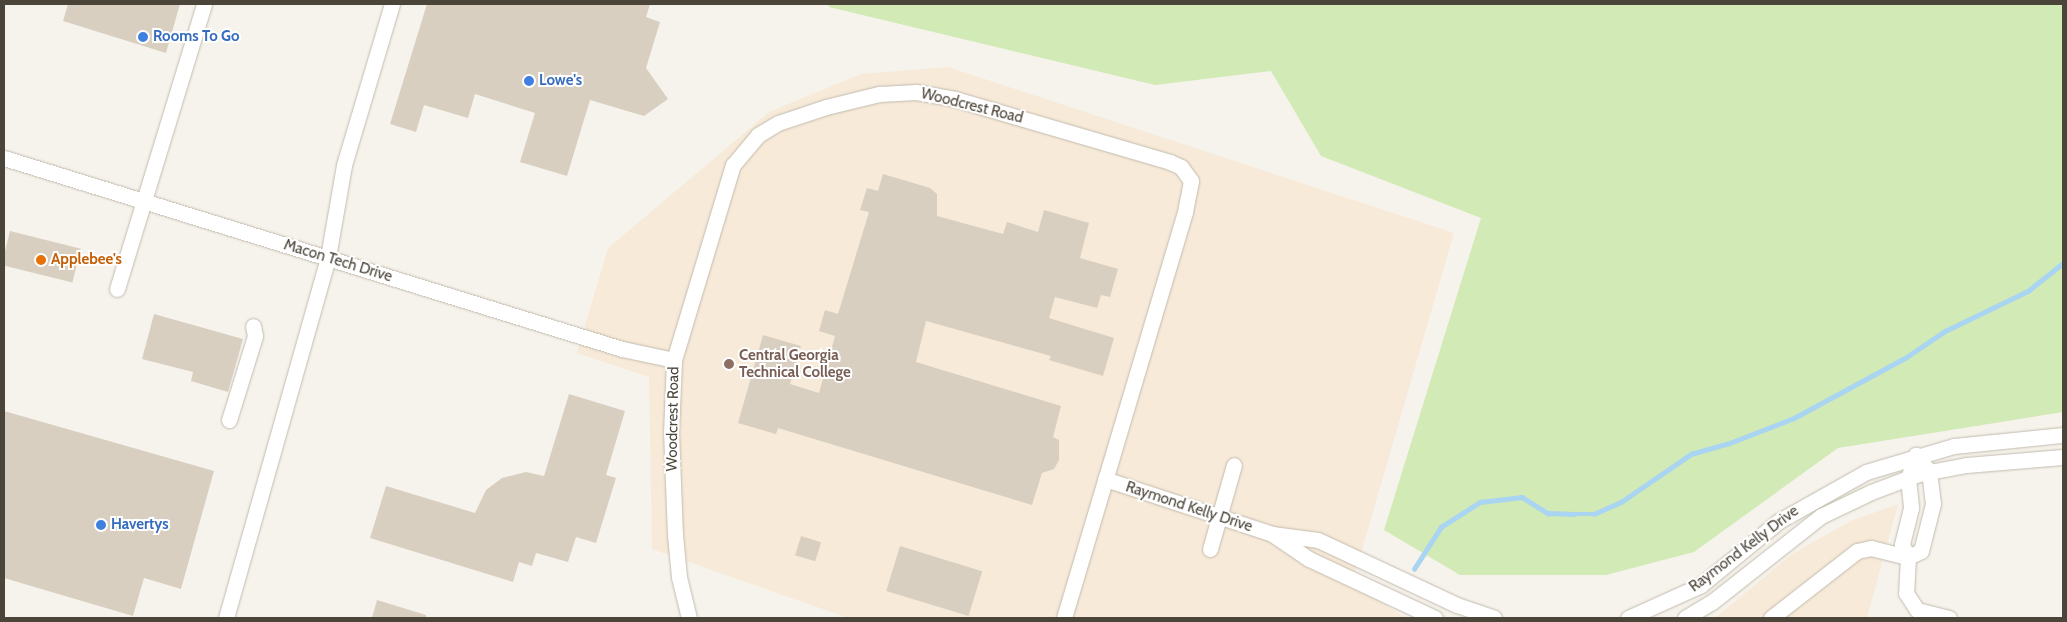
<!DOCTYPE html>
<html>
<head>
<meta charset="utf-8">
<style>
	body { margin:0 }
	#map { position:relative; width:2067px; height:622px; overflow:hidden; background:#f6f3ec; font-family:Cabin,sans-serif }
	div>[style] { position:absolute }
	.commercial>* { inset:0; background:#f7ead8 }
	.green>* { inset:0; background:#d2eab5 }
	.stream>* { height:4.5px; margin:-2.25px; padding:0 2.25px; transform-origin:2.25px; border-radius:2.25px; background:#a9d4f2 }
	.building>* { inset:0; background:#d8cfc1; transform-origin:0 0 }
	.roads { filter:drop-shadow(0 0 1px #c2bbae) drop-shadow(0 0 1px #c2bbae) }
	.minor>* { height:15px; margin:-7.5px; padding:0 7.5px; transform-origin:7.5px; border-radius:7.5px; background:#fff }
	.dots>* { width:14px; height:14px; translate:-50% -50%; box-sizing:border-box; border:2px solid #fff; border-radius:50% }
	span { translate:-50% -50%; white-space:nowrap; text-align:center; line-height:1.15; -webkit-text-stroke:4px #fff; paint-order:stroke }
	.shop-label { font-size:15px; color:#366cbe; font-weight:700 }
	.left { translate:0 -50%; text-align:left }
	.street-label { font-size:15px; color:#4b4439 }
	.food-label { font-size:15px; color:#c56008; font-weight:700 }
	.education-label { font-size:15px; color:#785e54; font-weight:700 }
	.frame { position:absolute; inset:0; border:5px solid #4b4439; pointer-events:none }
</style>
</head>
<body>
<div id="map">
	<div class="commercial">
		<i style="clip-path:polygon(948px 67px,1454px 233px,1352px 584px,1406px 618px,848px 618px,652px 549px,649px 377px,577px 353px,608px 248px,769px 112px,861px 74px)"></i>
		<i style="clip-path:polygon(1898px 504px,1867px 618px,1715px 618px,1792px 554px,1851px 521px)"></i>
	</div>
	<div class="green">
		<i style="clip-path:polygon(828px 4px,2063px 4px,2063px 412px,1838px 448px,1694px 552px,1606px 575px,1460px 575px,1384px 530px,1481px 218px,1321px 156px,1271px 71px,1155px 85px,829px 7px)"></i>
	</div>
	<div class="stream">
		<i style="left:1414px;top:569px;width:50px;rotate:-57.3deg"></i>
		<i style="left:1441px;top:527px;width:46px;rotate:-32.7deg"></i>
		<i style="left:1480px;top:502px;width:42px;rotate:-6.8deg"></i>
		<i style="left:1522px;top:497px;width:31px;rotate:32deg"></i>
		<i style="left:1548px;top:513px;width:26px;rotate:2deg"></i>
		<i style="left:1574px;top:514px;width:20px"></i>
		<i style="left:1594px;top:514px;width:30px;rotate:-24deg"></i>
		<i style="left:1621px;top:502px;width:85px;rotate:-34.4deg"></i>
		<i style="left:1691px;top:454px;width:37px;rotate:-16deg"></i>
		<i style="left:1727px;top:444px;width:72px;rotate:-21.2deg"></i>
		<i style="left:1794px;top:418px;width:126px;rotate:-28.4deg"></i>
		<i style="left:1905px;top:358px;width:48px;rotate:-34deg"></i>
		<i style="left:1945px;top:331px;width:92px;rotate:-25.7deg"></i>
		<i style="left:2028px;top:291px;width:45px;rotate:-38.7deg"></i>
	</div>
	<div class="building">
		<i style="clip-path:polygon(68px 4px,180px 4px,166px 53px,63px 21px)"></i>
		<i style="clip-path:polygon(427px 4px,650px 4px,646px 17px,660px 22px,646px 68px,668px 99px,644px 116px,590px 100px,567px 176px,520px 162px,535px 113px,475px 94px,468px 118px,424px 105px,416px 132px,390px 124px)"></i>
		<i style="clip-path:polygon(883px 174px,930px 188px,937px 194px,937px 216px,1003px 234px,1007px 222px,1038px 232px,1044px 210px,1089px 223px,1080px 258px,1118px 269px,1110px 297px,1101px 295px,1097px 308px,1055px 297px,1049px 318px,1114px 338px,1103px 376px,1049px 360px,1051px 356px,926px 321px,916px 362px,1061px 406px,1053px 437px,1059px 440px,1059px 460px,1054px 469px,1042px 473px,1032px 505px,778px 428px,776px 434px,738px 423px,763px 335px,801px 346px,790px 384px,819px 393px,835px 336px,819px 331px,825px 310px,838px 314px,869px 212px,860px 210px,867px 188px,878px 191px)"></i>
		<i style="left:10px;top:231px;width:73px;height:35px;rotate:14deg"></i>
		<i style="clip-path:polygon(154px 314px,243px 339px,228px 392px,191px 381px,193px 372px,142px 359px)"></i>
		<i style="clip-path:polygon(569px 394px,625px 411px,606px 475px,616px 478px,596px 543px,576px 537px,568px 562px,536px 553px,532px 566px,519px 562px,513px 582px,370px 538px,386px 486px,475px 513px,486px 490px,502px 478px,526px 472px,544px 476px)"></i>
		<i style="clip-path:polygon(4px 411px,214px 471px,181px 589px,144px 578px,133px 616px,4px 578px)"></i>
		<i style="left:801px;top:536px;width:21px;height:20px;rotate:17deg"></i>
		<i style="left:900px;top:546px;width:86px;height:47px;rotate:17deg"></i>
		<i style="clip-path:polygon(377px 600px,426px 615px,426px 618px,372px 618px)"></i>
	</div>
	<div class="roads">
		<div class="minor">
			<i style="left:4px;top:158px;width:647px;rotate:17.17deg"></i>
			<i style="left:622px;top:349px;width:53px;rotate:11.9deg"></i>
			<i style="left:117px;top:289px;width:298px;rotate:-73deg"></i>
			<i style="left:229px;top:420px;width:88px;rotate:-72.8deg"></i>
			<i style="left:255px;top:336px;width:10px;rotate:-101deg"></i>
			<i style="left:1105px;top:479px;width:176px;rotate:18.2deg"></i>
			<i style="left:1210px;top:549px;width:87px;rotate:-74.1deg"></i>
			<i style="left:226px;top:618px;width:375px;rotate:-74.2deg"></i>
			<i style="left:328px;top:257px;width:93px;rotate:-80.1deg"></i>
			<i style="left:344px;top:165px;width:168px;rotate:-73.4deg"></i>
			<i style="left:689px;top:618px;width:42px;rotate:-103.7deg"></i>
			<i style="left:679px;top:577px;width:42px;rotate:-95.4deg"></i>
			<i style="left:675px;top:535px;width:102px;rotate:-92.2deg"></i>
			<i style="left:671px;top:433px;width:73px;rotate:-87.6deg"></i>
			<i style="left:674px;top:360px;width:204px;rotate:-73.2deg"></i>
			<i style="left:733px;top:165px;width:39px;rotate:-50deg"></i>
			<i style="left:758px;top:135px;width:23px;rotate:-31deg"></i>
			<i style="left:778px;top:123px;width:51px;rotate:-18.4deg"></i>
			<i style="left:826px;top:107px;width:55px;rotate:-13.8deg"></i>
			<i style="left:879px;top:94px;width:37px;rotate:-3deg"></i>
			<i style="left:916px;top:92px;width:40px;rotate:10deg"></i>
			<i style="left:955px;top:99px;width:224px;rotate:16.3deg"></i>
			<i style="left:1170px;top:162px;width:12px;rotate:24deg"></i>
			<i style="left:1181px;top:167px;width:17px;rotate:54deg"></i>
			<i style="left:1191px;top:181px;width:32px;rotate:101deg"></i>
			<i style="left:1185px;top:212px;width:424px;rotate:106.6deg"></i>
			<i style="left:1435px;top:618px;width:139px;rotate:-154.9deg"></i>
			<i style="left:1309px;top:559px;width:45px;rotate:-146deg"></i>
			<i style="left:1272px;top:534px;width:46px;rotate:7.4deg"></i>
			<i style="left:1318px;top:540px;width:153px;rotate:25.1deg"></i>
			<i style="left:1457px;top:605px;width:39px;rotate:19deg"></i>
			<i style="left:1628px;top:618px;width:80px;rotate:-24.3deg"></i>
			<i style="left:1701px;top:585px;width:101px;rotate:-39.4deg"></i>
			<i style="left:1779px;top:521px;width:100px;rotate:-29.4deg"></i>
			<i style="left:1866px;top:472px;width:92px;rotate:-16.5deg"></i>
			<i style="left:1954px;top:446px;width:110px;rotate:-5.8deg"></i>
			<i style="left:1685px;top:618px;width:31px;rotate:-31deg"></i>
			<i style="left:1712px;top:602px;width:139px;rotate:-38.3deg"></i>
			<i style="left:1821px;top:516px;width:55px;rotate:-25.6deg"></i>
			<i style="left:1871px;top:492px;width:51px;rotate:-20.6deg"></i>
			<i style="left:1919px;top:474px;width:48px;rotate:-10.8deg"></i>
			<i style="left:1966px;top:465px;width:97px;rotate:-4.7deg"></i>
			<i style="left:1771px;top:618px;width:109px;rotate:-37.9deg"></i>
			<i style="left:1857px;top:551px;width:14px;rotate:-12deg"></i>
			<i style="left:1871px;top:548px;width:38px;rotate:14deg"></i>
			<i style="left:1908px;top:557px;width:14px;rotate:-25deg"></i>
			<i style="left:1921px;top:551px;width:49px;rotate:-75.7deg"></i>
			<i style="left:1933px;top:504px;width:33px;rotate:-97deg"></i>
			<i style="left:1929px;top:471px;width:21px;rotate:-129deg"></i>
			<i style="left:1916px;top:455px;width:24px;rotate:109deg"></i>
			<i style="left:1908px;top:478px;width:30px;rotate:84deg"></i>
			<i style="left:1911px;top:508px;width:38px;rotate:104deg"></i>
			<i style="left:1902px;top:545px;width:13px;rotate:63deg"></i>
			<i style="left:1908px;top:557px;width:36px;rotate:93deg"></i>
			<i style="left:1906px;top:593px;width:20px;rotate:57deg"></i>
			<i style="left:1917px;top:610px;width:33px;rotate:14deg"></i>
		</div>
	</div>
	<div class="dots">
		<i style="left:143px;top:37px;background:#3f7fe0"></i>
		<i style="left:529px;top:81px;background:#3f7fe0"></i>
		<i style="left:41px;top:260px;background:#e8710a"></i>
		<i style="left:729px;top:364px;background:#8d6e63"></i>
		<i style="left:101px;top:525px;background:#3f7fe0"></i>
	</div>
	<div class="shop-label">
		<span class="left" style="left:153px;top:37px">Rooms To Go</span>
		<span class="left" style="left:539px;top:81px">Lowe's</span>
		<span class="left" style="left:111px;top:525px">Havertys</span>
	</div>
	<div class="street-label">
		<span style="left:972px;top:106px;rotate:14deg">Woodcrest Road</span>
		<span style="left:338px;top:261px;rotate:17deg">Macon Tech Drive</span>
		<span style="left:673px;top:419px;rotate:-89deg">Woodcrest Road</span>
		<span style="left:1189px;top:507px;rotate:18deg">Raymond Kelly Drive</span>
		<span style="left:1744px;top:549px;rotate:-37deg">Raymond Kelly Drive</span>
	</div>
	<div class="food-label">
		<span class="left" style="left:51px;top:260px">Applebee's</span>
	</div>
	<div class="education-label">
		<span class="left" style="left:739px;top:364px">Central Georgia<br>Technical College</span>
	</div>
	<div class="frame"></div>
</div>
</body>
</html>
